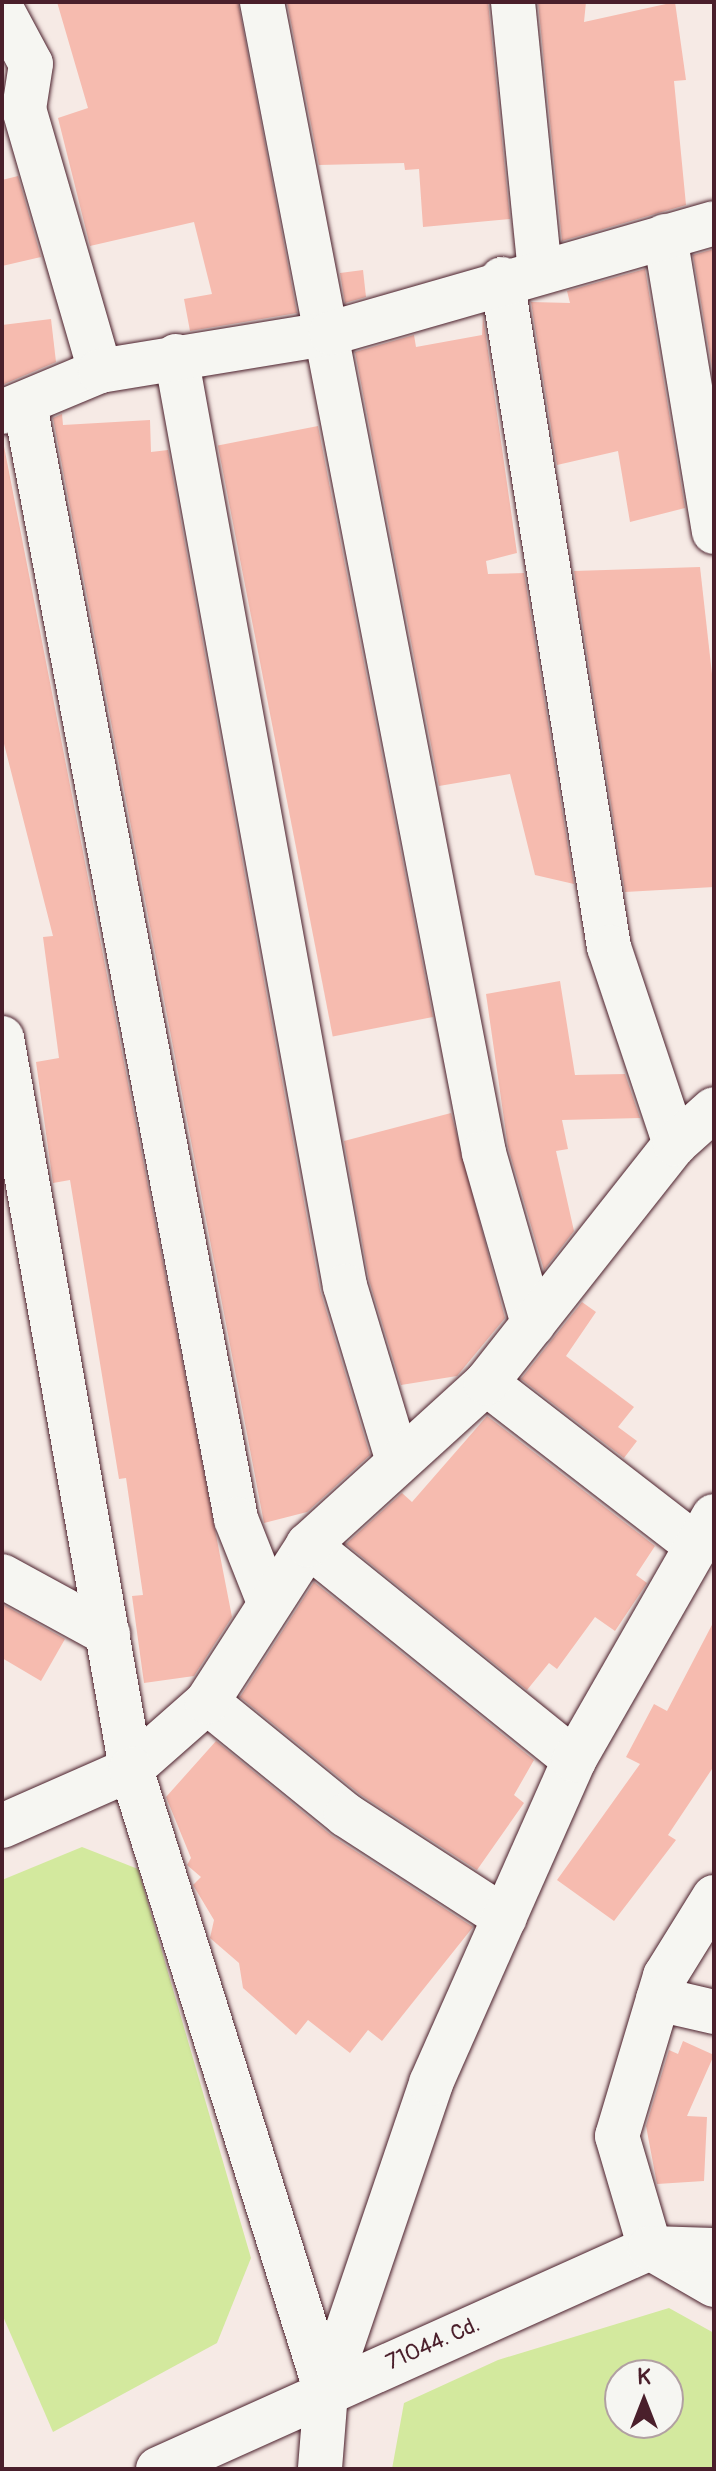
<!DOCTYPE html>
<html>
<head>
<meta charset="utf-8">
<style>
	body { margin:0 }
	#map { position:relative; width:716px; height:2471px; overflow:hidden; background:#f6eae5; font-family:Pangolin,sans-serif }
	div>[style] { position:absolute }
	.green>* { inset:0; background:#d3e99e }
	.building>* { inset:0; background:#f6bbaf; transform-origin:0 0 }
	.roads { filter:drop-shadow(0 0 2px #4a1f2b) drop-shadow(0 0 2px #4a1f2b) }
	.minor>* { height:44px; margin:-22px; padding:0 22px; transform-origin:22px; border-radius:22px; background:#f6f6f2 }
	.tertiary>* { height:44px; margin:-22px; padding:0 22px; transform-origin:22px; border-radius:22px; background:#f6f6f2 }
	span { translate:-50% -50%; white-space:nowrap; text-align:center; line-height:1.15; -webkit-text-stroke:8px #f6f6f2; paint-order:stroke }
	.street-label { font-size:22px; color:#4a1f2b }
	.frame { position:absolute; inset:0; border:4px solid #4a1f2b; pointer-events:none }
	.north { position:absolute; left:604px; top:2359px; width:80px; height:80px; box-sizing:border-box; background:#f6f6f2; border:2px solid #b1a0a2; border-radius:50%; rotate:0deg; font-size:22px; font-weight:700; line-height:32px; text-align:center; color:#4a1f2b }
	.north::after { content:''; display:block; margin:auto; width:28px; height:36px; background:#4a1f2b; clip-path:polygon(50% 0,100% 100%,50% 72%,0 100%) }
</style>
</head>
<body>
<div id="map">
	<div class="green">
		<i style="clip-path:polygon(82px 1847px,138px 1869px,251px 2258px,217px 2343px,53px 2432px,2px 2314px,2px 1880px)"></i>
		<i style="clip-path:polygon(evenodd,669px 2308px,714px 2333px,714px 2469px,392px 2469px,404px 2403px,498px 2360px,669px 2308px,620px 2375px,668px 2375px,668px 2423px,620px 2423px,620px 2375px)"></i>
	</div>
	<div class="building">
		<i style="clip-path:polygon(57px 2px,238px 2px,297px 313px,190px 331px,184px 299px,212px 294px,194px 222px,90px 246px,58px 118px,88px 108px)"></i>
		<i style="clip-path:polygon(287px 2px,488px 2px,510px 219px,423px 227px,419px 169px,405px 170px,404px 163px,319px 165px)"></i>
		<i style="clip-path:polygon(538px 2px,586px 2px,584px 22px,675px 2px,686px 80px,674px 81px,686px 205px,562px 241px)"></i>
		<i style="clip-path:polygon(18px 176px,41px 257px,2px 266px,2px 180px)"></i>
		<i style="clip-path:polygon(714px 249px,714px 379px,693px 255px)"></i>
		<i style="clip-path:polygon(645px 269px,685px 508px,630px 522px,618px 451px,557px 465px,531px 302px,570px 303px,567px 291px)"></i>
		<i style="clip-path:polygon(363px 270px,366px 297px,345px 303px,340px 273px)"></i>
		<i style="clip-path:polygon(483px 316px,517px 553px,486px 561px,488px 574px,524px 573px,574px 884px,535px 875px,510px 774px,439px 786px,355px 352px,414px 335px,416px 347px,482px 335px)"></i>
		<i style="clip-path:polygon(51px 319px,56px 362px,2px 385px,2px 325px)"></i>
		<i style="clip-path:polygon(62px 414px,63px 425px,150px 420px,151px 452px,168px 450px,320px 1290px,370px 1455px,307px 1512px,264px 1523px,53px 418px)"></i>
		<i style="left:318px;top:426px;width:602px;height:102px;rotate:79deg"></i>
		<i style="clip-path:polygon(2px 436px,232px 1617px,194px 1676px,144px 1683px,132px 1596px,143px 1595px,126px 1478px,119px 1479px,70px 1180px,53px 1183px,36px 1062px,59px 1058px,43px 937px,53px 936px,2px 736px)"></i>
		<i style="clip-path:polygon(700px 567px,714px 692px,714px 887px,625px 892px,574px 571px)"></i>
		<i style="clip-path:polygon(560px 981px,575px 1075px,625px 1074px,640px 1118px,562px 1120px,568px 1149px,556px 1151px,574px 1231px,544px 1270px,508px 1147px,486px 994px)"></i>
		<i style="clip-path:polygon(451px 1113px,505px 1318px,457px 1376px,401px 1385px,369px 1280px,344px 1141px)"></i>
		<i style="clip-path:polygon(582px 1302px,596px 1312px,566px 1356px,634px 1407px,618px 1427px,637px 1441px,624px 1458px,521px 1379px)"></i>
		<i style="clip-path:polygon(487px 1416px,655px 1546px,636px 1575px,647px 1583px,615px 1631px,595px 1617px,557px 1669px,549px 1663px,527px 1690px,346px 1544px,402px 1493px,412px 1502px)"></i>
		<i style="clip-path:polygon(314px 1582px,534px 1760px,514px 1795px,524px 1803px,477px 1870px,361px 1795px,240px 1697px)"></i>
		<i style="clip-path:polygon(2px 1604px,65px 1639px,41px 1681px,2px 1658px)"></i>
		<i style="clip-path:polygon(714px 1621px,714px 1766px,668px 1835px,676px 1840px,614px 1921px,557px 1880px,640px 1764px,626px 1757px,654px 1704px,667px 1711px)"></i>
		<i style="clip-path:polygon(216px 1741px,332px 1836px,473px 1927px,382px 2041px,368px 2030px,350px 2053px,308px 2020px,296px 2035px,243px 1988px,239px 1963px,210px 1938px,214px 1920px,193px 1885px,201px 1877px,187px 1865px,191px 1858px,166px 1797px)"></i>
		<i style="clip-path:polygon(683px 2041px,714px 2055px,687px 2116px,707px 2117px,704px 2181px,657px 2184px,646px 2126px,669px 2050px,678px 2054px)"></i>
	</div>
	<div class="roads">
		<div class="minor">
			<i style="left:262px;top:2px;width:1172px;rotate:79.08deg"></i>
			<i style="left:484px;top:1153px;width:178px;rotate:74deg"></i>
			<i style="left:513px;top:2px;width:270px;rotate:84.3deg"></i>
			<i style="left:2px;top:10px;width:61px;rotate:61.8deg"></i>
			<i style="left:31px;top:64px;width:46px;rotate:98.8deg"></i>
			<i style="left:24px;top:109px;width:273px;rotate:73.8deg"></i>
			<i style="left:665px;top:236px;width:300px;rotate:80.6deg"></i>
			<i style="left:502px;top:279px;width:677px;rotate:80.9deg"></i>
			<i style="left:609px;top:947px;width:208px;rotate:71.5deg"></i>
			<i style="left:176px;top:356px;width:945px;rotate:79.7deg"></i>
			<i style="left:345px;top:1286px;width:180px;rotate:73.2deg"></i>
			<i style="left:25px;top:405px;width:1134px;rotate:79.27deg"></i>
			<i style="left:236px;top:1519px;width:87px;rotate:68.4deg"></i>
			<i style="left:2px;top:412px;width:106px;rotate:-22.7deg"></i>
			<i style="left:100px;top:371px;width:234px;rotate:-9.3deg"></i>
			<i style="left:331px;top:333px;width:398px;rotate:-16deg"></i>
			<i style="left:486px;top:1383px;width:263px;rotate:37.7deg"></i>
			<i style="left:308px;top:1545px;width:342px;rotate:38.9deg"></i>
			<i style="left:2px;top:1576px;width:121px;rotate:28.7deg"></i>
			<i style="left:207px;top:1702px;width:179px;rotate:39.1deg"></i>
			<i style="left:346px;top:1815px;width:189px;rotate:32.9deg"></i>
			<i style="left:2px;top:1826px;width:141px;rotate:-23.8deg"></i>
			<i style="left:131px;top:1769px;width:101px;rotate:-41.4deg"></i>
			<i style="left:207px;top:1702px;width:187px;rotate:-57.2deg"></i>
			<i style="left:308px;top:1545px;width:241px;rotate:-42.3deg"></i>
			<i style="left:486px;top:1383px;width:305px;rotate:-51.7deg"></i>
			<i style="left:675px;top:1144px;width:52px;rotate:-41.9deg"></i>
			<i style="left:714px;top:1897px;width:93px;rotate:121.8deg"></i>
			<i style="left:665px;top:1976px;width:167px;rotate:106.7deg"></i>
			<i style="left:617px;top:2136px;width:117px;rotate:73.6deg"></i>
			<i style="left:650px;top:2248px;width:74px;rotate:30deg"></i>
			<i style="left:658px;top:1999px;width:57px;rotate:13.1deg"></i>
			<i style="left:326px;top:2392px;width:326px;rotate:-71.2deg"></i>
			<i style="left:431px;top:2083px;width:353px;rotate:-66.1deg"></i>
			<i style="left:574px;top:1760px;width:281px;rotate:-60.2deg"></i>
		</div>
		<div class="tertiary">
			<i style="left:2px;top:1038px;width:742px;rotate:79.99deg"></i>
			<i style="left:131px;top:1769px;width:653px;rotate:72.62deg"></i>
			<i style="left:326px;top:2392px;width:77px;rotate:94.5deg"></i>
			<i style="left:158px;top:2469px;width:539px;rotate:-24.19deg"></i>
			<i style="left:650px;top:2248px;width:64px;rotate:1.8deg"></i>
		</div>
	</div>
	<div class="street-label">
		<span style="left:433px;top:2344px;rotate:-24deg">71044. Cd.</span>
	</div>
	<div class="frame"></div>
	<div class="north">K</div>
</div>
</body>
</html>
